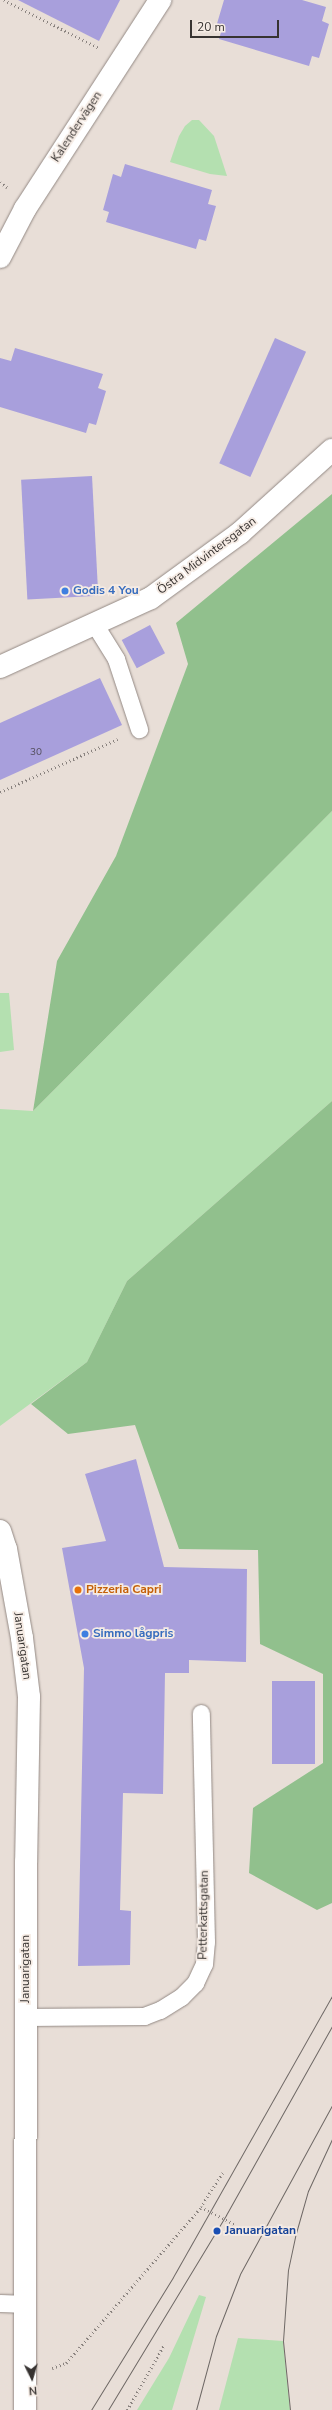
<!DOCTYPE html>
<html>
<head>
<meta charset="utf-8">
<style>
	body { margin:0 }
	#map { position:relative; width:332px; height:2410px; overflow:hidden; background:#e8ded7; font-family:"Nunito Sans",sans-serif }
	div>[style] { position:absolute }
	.green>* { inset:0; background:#b4e0b0 }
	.forest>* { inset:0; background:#91c08d }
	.building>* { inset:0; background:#a89fdc; transform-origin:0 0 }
	.path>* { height:2.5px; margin-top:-1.25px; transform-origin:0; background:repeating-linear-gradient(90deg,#8a837f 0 1px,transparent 0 4px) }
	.roads { filter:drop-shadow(0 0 1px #938984) drop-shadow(0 0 1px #938984) }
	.lane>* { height:17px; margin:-8.5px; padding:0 8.5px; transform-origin:8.5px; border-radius:8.5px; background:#fff }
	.street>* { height:22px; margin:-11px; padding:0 11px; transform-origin:11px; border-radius:11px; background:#fff }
	.tram>* { height:1px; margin:-0.5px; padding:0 0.5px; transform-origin:0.5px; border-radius:0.5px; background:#6e6865 }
	.dots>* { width:11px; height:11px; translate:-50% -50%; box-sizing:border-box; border:2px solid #f5ebe4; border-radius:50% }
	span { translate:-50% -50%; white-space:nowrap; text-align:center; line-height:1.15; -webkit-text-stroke:3.5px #f5ebe4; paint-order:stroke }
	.number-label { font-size:10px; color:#534e5c }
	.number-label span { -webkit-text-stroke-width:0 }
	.street-label { font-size:12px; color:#373331 }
	.shop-label { font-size:12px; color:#366cbe; font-weight:700 }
	.left { translate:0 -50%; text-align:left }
	.food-label { font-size:12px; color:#c56008; font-weight:700 }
	.transit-label { font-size:12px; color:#164399; font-weight:700 }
	.north { position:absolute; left:12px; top:2358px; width:40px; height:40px; -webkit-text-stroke:3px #f5ebe4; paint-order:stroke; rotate:175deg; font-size:11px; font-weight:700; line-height:16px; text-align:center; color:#373331 }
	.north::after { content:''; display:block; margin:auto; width:14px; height:18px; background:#373331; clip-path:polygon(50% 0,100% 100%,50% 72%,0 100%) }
	.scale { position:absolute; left:190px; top:20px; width:89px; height:18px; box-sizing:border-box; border:2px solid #373331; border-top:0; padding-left:5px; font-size:12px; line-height:14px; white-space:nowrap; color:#373331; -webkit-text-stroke:3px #f5ebe4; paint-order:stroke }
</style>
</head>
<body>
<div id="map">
	<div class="green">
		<i style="clip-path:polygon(192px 120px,199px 120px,214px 136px,227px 176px,210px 174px,170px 162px,179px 136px,185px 126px)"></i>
		<i style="clip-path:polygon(332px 811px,332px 1101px,127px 1281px,87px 1362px,0 1426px,0 1109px,33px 1111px)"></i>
		<i style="clip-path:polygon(0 993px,9px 993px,14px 1050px,0 1052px)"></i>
		<i style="clip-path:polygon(199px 2295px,206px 2297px,172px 2410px,137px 2410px,169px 2358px)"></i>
		<i style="clip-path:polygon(238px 2338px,283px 2341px,290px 2410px,219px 2410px)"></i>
	</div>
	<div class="forest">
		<i style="clip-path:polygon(332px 494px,332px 811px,33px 1111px,57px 961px,116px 856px,188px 664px,176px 623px)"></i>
		<i style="clip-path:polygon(332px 1101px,332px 1903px,317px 1910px,249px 1873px,253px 1808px,323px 1763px,323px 1674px,260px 1644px,258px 1550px,179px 1549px,135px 1425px,68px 1434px,31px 1404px,87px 1362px,127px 1281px)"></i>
	</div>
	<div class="building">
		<i style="clip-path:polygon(18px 0,120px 0,99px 41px)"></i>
		<i style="clip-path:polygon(224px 0,302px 0,326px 7px,322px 21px,329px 24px,319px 58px,312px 56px,309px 66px,219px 39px,222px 29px,216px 27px)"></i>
		<i style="clip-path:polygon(125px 164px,212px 190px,208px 204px,216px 206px,206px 241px,199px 239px,196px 249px,106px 222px,109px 212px,103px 210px,113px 174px,121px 177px)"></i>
		<i style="left:275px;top:338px;width:34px;height:137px;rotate:24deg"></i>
		<i style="clip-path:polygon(15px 348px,103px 374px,98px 388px,106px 391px,96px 425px,89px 423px,86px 433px,0 407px,0 358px,11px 361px)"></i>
		<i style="left:92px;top:476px;width:120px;height:71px;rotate:87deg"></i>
		<i style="left:150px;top:625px;width:32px;height:32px;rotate:62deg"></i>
		<i style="clip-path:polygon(100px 678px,122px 725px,0 780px,0 723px)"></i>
		<i style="clip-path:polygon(136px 1459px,164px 1567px,247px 1569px,246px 1662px,189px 1660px,189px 1673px,165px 1673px,163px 1794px,123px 1793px,120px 1910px,131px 1911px,130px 1965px,78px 1966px,84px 1668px,62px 1548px,106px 1541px,85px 1474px)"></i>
		<i style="left:272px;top:1681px;width:43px;height:83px"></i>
	</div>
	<div class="path">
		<i style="left:4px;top:0;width:106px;rotate:26.8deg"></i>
		<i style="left:0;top:182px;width:9px;rotate:36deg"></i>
		<i style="left:0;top:792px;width:129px;rotate:-24.2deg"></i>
		<i style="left:223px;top:2173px;width:40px;rotate:122.9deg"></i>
		<i style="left:201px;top:2207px;width:38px;rotate:27deg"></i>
		<i style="left:52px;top:2368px;width:15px;rotate:-20deg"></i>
		<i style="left:66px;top:2363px;width:206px;rotate:-49.1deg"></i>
		<i style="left:127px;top:2410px;width:75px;rotate:-60.4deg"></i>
	</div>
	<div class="roads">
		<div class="lane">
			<i style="left:95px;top:625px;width:40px;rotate:58deg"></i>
			<i style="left:116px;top:659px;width:74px;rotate:71.8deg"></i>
			<i style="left:26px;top:2017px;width:118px;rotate:-0.5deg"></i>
			<i style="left:144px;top:2016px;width:17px;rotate:-21deg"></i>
			<i style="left:160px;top:2010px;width:25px;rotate:-32deg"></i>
			<i style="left:181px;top:1997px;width:20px;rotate:-45deg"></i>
			<i style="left:195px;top:1983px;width:21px;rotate:-65deg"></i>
			<i style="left:204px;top:1964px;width:22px;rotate:-85deg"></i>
			<i style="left:206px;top:1942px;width:229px;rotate:-91.3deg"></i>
			<i style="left:0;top:2303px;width:25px;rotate:2deg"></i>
		</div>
		<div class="street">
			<i style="left:0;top:257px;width:54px;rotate:-62.5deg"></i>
			<i style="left:25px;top:209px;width:249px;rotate:-57.1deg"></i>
			<i style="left:0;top:667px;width:166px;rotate:-24.6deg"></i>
			<i style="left:151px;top:598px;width:110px;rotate:-36.1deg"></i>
			<i style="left:240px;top:533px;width:124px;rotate:-42.1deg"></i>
			<i style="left:0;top:1531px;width:19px;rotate:72deg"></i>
			<i style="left:6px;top:1549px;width:90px;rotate:79.8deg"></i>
			<i style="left:22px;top:1638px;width:59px;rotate:83.2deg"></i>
			<i style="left:29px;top:1697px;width:165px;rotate:91deg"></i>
			<i style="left:26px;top:1862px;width:548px;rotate:90.1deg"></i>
		</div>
	</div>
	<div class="tram">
		<i style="left:91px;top:2410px;width:156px;rotate:-58.3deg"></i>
		<i style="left:173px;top:2277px;width:323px;rotate:-60.5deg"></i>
		<i style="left:108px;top:2410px;width:228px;rotate:-58.8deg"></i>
		<i style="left:226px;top:2215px;width:217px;rotate:-60.7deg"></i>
		<i style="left:196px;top:2410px;width:77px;rotate:-74.9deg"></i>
		<i style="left:216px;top:2336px;width:66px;rotate:-68.8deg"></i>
		<i style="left:240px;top:2274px;width:192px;rotate:-61.4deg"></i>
		<i style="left:290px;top:2410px;width:69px;rotate:-95.8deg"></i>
		<i style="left:283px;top:2341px;width:71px;rotate:-86deg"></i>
		<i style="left:288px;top:2270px;width:38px;rotate:-78deg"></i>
		<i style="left:296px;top:2233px;width:44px;rotate:-74.1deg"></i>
		<i style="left:308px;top:2191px;width:57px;rotate:-65.2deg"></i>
	</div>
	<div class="dots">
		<i style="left:65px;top:591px;background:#3f7fe0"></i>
		<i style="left:78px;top:1590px;background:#e8710a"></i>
		<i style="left:85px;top:1634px;background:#3f7fe0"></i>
		<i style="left:217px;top:2231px;background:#1a4fb4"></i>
	</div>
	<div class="number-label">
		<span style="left:36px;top:753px">30</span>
	</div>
	<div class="street-label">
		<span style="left:77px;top:127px;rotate:-57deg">Kalendervägen</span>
		<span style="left:207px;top:556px;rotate:-37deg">Östra Midvintersgatan</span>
		<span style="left:22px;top:1646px;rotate:82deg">Januarigatan</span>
		<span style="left:204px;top:1915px;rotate:-89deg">Petterkattsgatan</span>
		<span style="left:26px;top:1969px;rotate:-90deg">Januarigatan</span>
	</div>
	<div class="shop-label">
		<span class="left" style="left:73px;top:591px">Godis 4 You</span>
		<span class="left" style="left:93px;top:1634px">Simmo lågpris</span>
	</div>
	<div class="food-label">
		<span class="left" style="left:86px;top:1590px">Pizzeria Capri</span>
	</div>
	<div class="transit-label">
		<span class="left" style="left:225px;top:2231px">Januarigatan</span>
	</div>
	<div class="north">N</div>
	<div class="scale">20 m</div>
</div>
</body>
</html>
